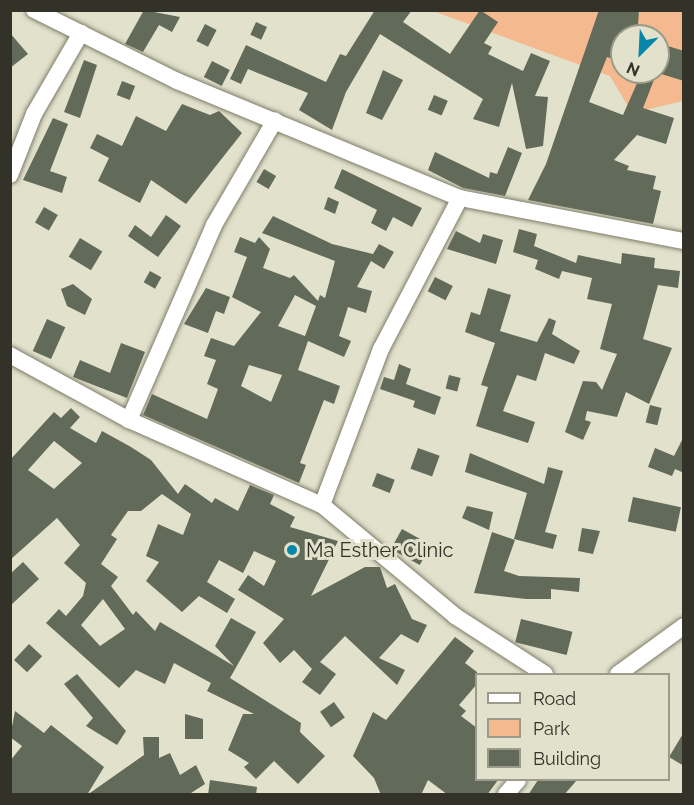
<!DOCTYPE html>
<html>
<head>
<meta charset="utf-8">
<style>
	body { margin:0 }
	#map { position:relative; width:694px; height:805px; overflow:hidden; background:#e2e1cc; font-family:Raleway,sans-serif }
	div>[style] { position:absolute }
	.green>* { inset:0; background:#f4b98e }
	.building>* { inset:0; background:#626a59; transform-origin:0 0 }
	.roads { filter:drop-shadow(0 0 2px #7d7d69) drop-shadow(0 0 2px #7d7d69) }
	.minor>* { height:16px; margin:-8px; padding:0 8px; transform-origin:8px; border-radius:8px; background:#fff }
	.dots>* { width:16px; height:16px; translate:-50% -50%; box-sizing:border-box; border:3px solid #e2e1cc; border-radius:50% }
	span { translate:-50% -50%; white-space:nowrap; text-align:center; line-height:1.15; -webkit-text-stroke:6px #e2e1cc; paint-order:stroke }
	.poi-label { font-size:20px; color:#323229 }
	.left { translate:0 -50%; text-align:left }
	.frame { position:absolute; inset:0; border:12px solid #323229; pointer-events:none }
	.legend { position:absolute; left:475px; top:673px; width:195px; height:108px; box-sizing:border-box; background:#e2e1cc; border:2px solid #9c9b8b; margin:0; padding:8px 10px; list-style:none; font-size:18px; color:#323229 }
	.legend li { display:flex; align-items:center; gap:12px; height:30px }
	.legend b { width:30px; border:2px solid #9c9b8b }
	.north { position:absolute; left:610px; top:24px; width:60px; height:60px; box-sizing:border-box; background:#e2e1cc; border:2px solid #9c9b8b; border-radius:50%; rotate:204deg; font-size:16px; font-weight:700; line-height:24px; text-align:center; color:#323229 }
	.north::after { content:''; display:block; margin:auto; width:21px; height:27px; background:#0686a9; clip-path:polygon(50% 0,100% 100%,50% 72%,0 100%) }
</style>
</head>
<body>
<div id="map">
	<div class="green">
		<i style="clip-path:polygon(evenodd,433px 11px,683px 11px,683px 101px,632px 113px,610px 76px,433px 11px,622px 36px,658px 36px,658px 72px,622px 72px,622px 36px)"></i>
	</div>
	<div class="building">
		<i style="clip-path:polygon(144px 10px,180px 17px,172px 32px,159px 25px,143px 52px,125px 44px)"></i>
		<i style="clip-path:polygon(375px 10px,412px 10px,403px 22px,450px 54px,480px 10px,498px 22px,484px 43px,492px 47px,488px 54px,523px 71px,531px 53px,550px 61px,535px 96px,548px 97px,543px 146px,526px 149px,512px 83px,499px 127px,473px 119px,483px 99px,380px 34px,346px 92px,332px 130px,299px 110px,308px 93px,248px 69px,241px 84px,230px 79px,246px 45px,326px 82px,340px 54px,346px 56px)"></i>
		<i style="clip-path:polygon(599px 10px,639px 10px,638px 26px,660px 34px,622px 36px,622px 62px,607px 57px,589px 102px,623px 115px,642px 72px,657px 72px,643px 108px,674px 118px,666px 144px,637px 135px,614px 160px,629px 166px,627px 170px,656px 176px,653px 189px,661px 191px,653px 224px,528px 200px,546px 164px)"></i>
		<i style="left:256px;top:22px;width:12px;height:14px;rotate:24deg"></i>
		<i style="left:205px;top:24px;width:13px;height:19px;rotate:27deg"></i>
		<i style="clip-path:polygon(10px 33px,28px 54px,10px 68px)"></i>
		<i style="clip-path:polygon(658px 43px,684px 51px,684px 81px,658px 73px)"></i>
		<i style="clip-path:polygon(84px 60px,97px 65px,80px 118px,64px 112px)"></i>
		<i style="left:212px;top:61px;width:20px;height:18px;rotate:27deg"></i>
		<i style="clip-path:polygon(383px 70px,403px 80px,382px 120px,366px 113px)"></i>
		<i style="left:122px;top:81px;width:14px;height:15px;rotate:21deg"></i>
		<i style="left:434px;top:95px;width:15px;height:16px;rotate:23deg"></i>
		<i style="clip-path:polygon(182px 104px,210px 115px,219px 111px,242px 133px,186px 204px,151px 180px,140px 203px,98px 181px,109px 158px,90px 148px,97px 134px,122px 146px,136px 116px,166px 131px)"></i>
		<i style="clip-path:polygon(53px 118px,68px 124px,50px 171px,67px 177px,62px 193px,23px 180px)"></i>
		<i style="clip-path:polygon(508px 147px,522px 153px,505px 196px,463px 188px,428px 170px,435px 152px,489px 178px,490px 172px,497px 174px)"></i>
		<i style="left:264px;top:169px;width:14px;height:15px;rotate:30deg"></i>
		<i style="clip-path:polygon(342px 169px,422px 208px,412px 227px,393px 217px,386px 231px,371px 223px,377px 210px,334px 188px)"></i>
		<i style="clip-path:polygon(328px 197px,339px 202px,335px 214px,324px 209px)"></i>
		<i style="left:44px;top:207px;width:16px;height:18px;rotate:30deg"></i>
		<i style="clip-path:polygon(166px 215px,181px 226px,158px 257px,128px 236px,135px 225px,151px 237px)"></i>
		<i style="clip-path:polygon(evenodd,273px 216px,332px 244px,373px 254px,379px 244px,394px 252px,384px 269px,371px 261px,357px 287px,372px 291px,366px 313px,348px 307px,339px 336px,351px 341px,344px 357px,308px 341px,298px 370px,340px 386px,334px 404px,324px 400px,300px 463px,306px 465px,299px 483px,143px 415px,152px 394px,207px 419px,218px 389px,207px 384px,216px 360px,204px 356px,211px 338px,234px 346px,261px 312px,232px 297px,247px 257px,234px 252px,240px 237px,255px 243px,259px 237px,270px 249px,263px 268px,290px 278px,294px 275px,318px 301px,320px 295px,325px 298px,335px 261px,262px 233px,273px 216px,295px 295px,316px 306px,305px 336px,278px 326px,295px 295px,273px 216px,249px 365px,282px 375px,271px 402px,241px 386px,249px 365px)"></i>
		<i style="clip-path:polygon(519px 229px,537px 234px,534px 246px,576px 263px,578px 255px,621px 264px,622px 253px,655px 258px,654px 268px,680px 271px,678px 288px,658px 285px,643px 339px,672px 348px,649px 404px,626px 392px,617px 417px,587px 411px,585px 420px,591px 422px,583px 440px,565px 432px,583px 381px,596px 382px,602px 390px,617px 354px,600px 349px,612px 304px,587px 299px,592px 278px,562px 271px,559px 279px,535px 269px,538px 260px,513px 252px)"></i>
		<i style="clip-path:polygon(456px 231px,480px 243px,483px 234px,503px 240px,496px 264px,447px 249px)"></i>
		<i style="left:80px;top:238px;width:26px;height:22px;rotate:31deg"></i>
		<i style="left:150px;top:271px;width:13px;height:13px;rotate:29deg"></i>
		<i style="left:435px;top:277px;width:20px;height:16px;rotate:27deg"></i>
		<i style="clip-path:polygon(73px 284px,92px 299px,85px 315px,67px 306px,61px 289px)"></i>
		<i style="clip-path:polygon(206px 288px,230px 297px,224px 314px,216px 311px,208px 333px,184px 324px)"></i>
		<i style="clip-path:polygon(488px 288px,511px 295px,500px 331px,537px 342px,549px 318px,556px 321px,552px 334px,580px 351px,574px 364px,545px 353px,536px 381px,517px 375px,503px 411px,535px 422px,528px 443px,476px 426px,488px 387px,481px 385px,495px 343px,465px 332px,471px 312px,480px 315px)"></i>
		<i style="left:47px;top:319px;width:20px;height:35px;rotate:24deg"></i>
		<i style="clip-path:polygon(121px 343px,145px 352px,127px 398px,73px 377px,80px 360px,110px 373px)"></i>
		<i style="clip-path:polygon(399px 364px,411px 369px,406px 384px,441px 397px,435px 415px,413px 407px,415px 401px,380px 389px,384px 377px,394px 380px)"></i>
		<i style="left:449px;top:375px;width:12px;height:14px;rotate:14deg"></i>
		<i style="left:650px;top:405px;width:12px;height:18px;rotate:14deg"></i>
		<i style="clip-path:polygon(evenodd,71px 408px,80px 417px,70px 428px,96px 443px,102px 431px,131px 447px,151px 460px,178px 494px,185px 484px,212px 503px,215px 498px,238px 511px,250px 485px,274px 495px,270px 504px,295px 517px,290px 527px,338px 541px,311px 596px,365px 567px,380px 567px,387px 588px,395px 584px,412px 619px,427px 625px,418px 643px,401px 634px,379px 658px,405px 670px,397px 685px,345px 636px,320px 662px,336px 674px,320px 695px,302px 682px,312px 669px,294px 650px,280px 663px,263px 643px,284px 619px,238px 590px,248px 575px,264px 586px,276px 561px,254px 551px,243px 573px,219px 560px,207px 582px,235px 599px,227px 613px,199px 596px,182px 612px,146px 581px,159px 562px,146px 556px,158px 524px,183px 535px,191px 514px,162px 494px,141px 511px,128px 511px,111px 535px,117px 539px,101px 564px,118px 577px,111px 586px,133px 615px,136px 611px,155px 631px,160px 622px,234px 666px,215px 646px,231px 618px,256px 632px,230px 678px,301px 723px,300px 732px,325px 756px,298px 784px,274px 761px,256px 779px,244px 767px,249px 763px,228px 750px,243px 714px,254px 714px,207px 691px,211px 683px,174px 663px,165px 684px,136px 670px,119px 688px,46px 623px,59px 609px,66px 616px,83px 596px,86px 583px,64px 563px,80px 545px,57px 518px,10px 560px,10px 460px,54px 412px,61px 418px,71px 408px,54px 441px,82px 463px,54px 489px,28px 470px,54px 441px,71px 408px,103px 599px,125px 629px,100px 646px,81px 625px,103px 599px)"></i>
		<i style="clip-path:polygon(684px 436px,684px 473px,675px 469px,672px 476px,648px 467px,655px 448px,674px 456px)"></i>
		<i style="left:418px;top:448px;width:23px;height:22px;rotate:20deg"></i>
		<i style="clip-path:polygon(470px 453px,544px 484px,548px 467px,563px 471px,545px 532px,557px 535px,553px 549px,514px 539px,527px 493px,465px 472px)"></i>
		<i style="left:377px;top:473px;width:19px;height:14px;rotate:21deg"></i>
		<i style="left:633px;top:497px;width:49px;height:25px;rotate:12deg"></i>
		<i style="clip-path:polygon(467px 506px,493px 512px,489px 530px,462px 518px)"></i>
		<i style="clip-path:polygon(582px 528px,600px 531px,593px 554px,578px 551px)"></i>
		<i style="left:402px;top:529px;width:33px;height:23px;rotate:29deg"></i>
		<i style="clip-path:polygon(492px 532px,515px 540px,504px 571px,519px 576px,580px 578px,579px 592px,551px 589px,551px 599px,526px 599px,474px 593px)"></i>
		<i style="clip-path:polygon(23px 562px,39px 579px,10px 606px,10px 574px)"></i>
		<i style="left:521px;top:619px;width:53px;height:24px;rotate:14deg"></i>
		<i style="clip-path:polygon(455px 637px,474px 651px,465px 663px,477px 672px,477px 684px,459px 705px,466px 711px,461px 716px,477px 728px,477px 780px,498px 780px,487px 795px,448px 795px,428px 780px,421px 795px,381px 795px,374px 778px,353px 756px,373px 712px,386px 720px)"></i>
		<i style="left:29px;top:644px;width:18px;height:22px;rotate:43deg"></i>
		<i style="clip-path:polygon(77px 674px,126px 731px,117px 745px,86px 726px,93px 718px,64px 684px)"></i>
		<i style="left:334px;top:702px;width:19px;height:17px;rotate:55deg"></i>
		<i style="clip-path:polygon(15px 711px,44px 733px,51px 725px,104px 767px,87px 795px,10px 795px,10px 761px,22px 746px,10px 737px)"></i>
		<i style="clip-path:polygon(185px 714px,203px 719px,203px 739px,185px 739px)"></i>
		<i style="clip-path:polygon(684px 732px,684px 766px,669px 757px)"></i>
		<i style="clip-path:polygon(143px 737px,159px 737px,159px 758px,170px 753px,180px 775px,196px 765px,205px 784px,188px 795px,87px 795px,144px 755px)"></i>
		<i style="clip-path:polygon(210px 780px,257px 787px,256px 795px,208px 795px)"></i>
		<i style="clip-path:polygon(538px 780px,577px 780px,564px 795px,528px 795px)"></i>
	</div>
	<div class="roads">
		<div class="minor">
			<i style="left:34px;top:10px;width:160px;rotate:26.4deg"></i>
			<i style="left:177px;top:81px;width:306px;rotate:22.5deg"></i>
			<i style="left:460px;top:198px;width:228px;rotate:10.9deg"></i>
			<i style="left:10px;top:175px;width:66px;rotate:-68.5deg"></i>
			<i style="left:34px;top:114px;width:94px;rotate:-59.9deg"></i>
			<i style="left:10px;top:355px;width:136px;rotate:28.6deg"></i>
			<i style="left:129px;top:420px;width:211px;rotate:23.8deg"></i>
			<i style="left:322px;top:505px;width:173px;rotate:39.8deg"></i>
			<i style="left:455px;top:616px;width:107px;rotate:32.8deg"></i>
			<i style="left:129px;top:420px;width:213px;rotate:-66.4deg"></i>
			<i style="left:214px;top:225px;width:121px;rotate:-59.8deg"></i>
			<i style="left:322px;top:505px;width:167px;rotate:-69.3deg"></i>
			<i style="left:381px;top:349px;width:170px;rotate:-62.4deg"></i>
			<i style="left:618px;top:674px;width:82px;rotate:-36deg"></i>
			<i style="left:506px;top:794px;width:18px;rotate:-49deg"></i>
		</div>
	</div>
	<div class="dots">
		<i style="left:292px;top:550px;background:#0686a9"></i>
	</div>
	<div class="poi-label">
		<span class="left" style="left:306px;top:550px">Ma Esther Clinic</span>
	</div>
	<div class="frame"></div>
	<ul class="legend">
	<li><b style="height:8px;background:#fff"></b>Road</li>
	<li><b style="height:16px;background:#f4b98e"></b>Park</li>
	<li><b style="height:16px;background:#626a59"></b>Building</li>
	</ul>
	<div class="north">N</div>
</div>
</body>
</html>
